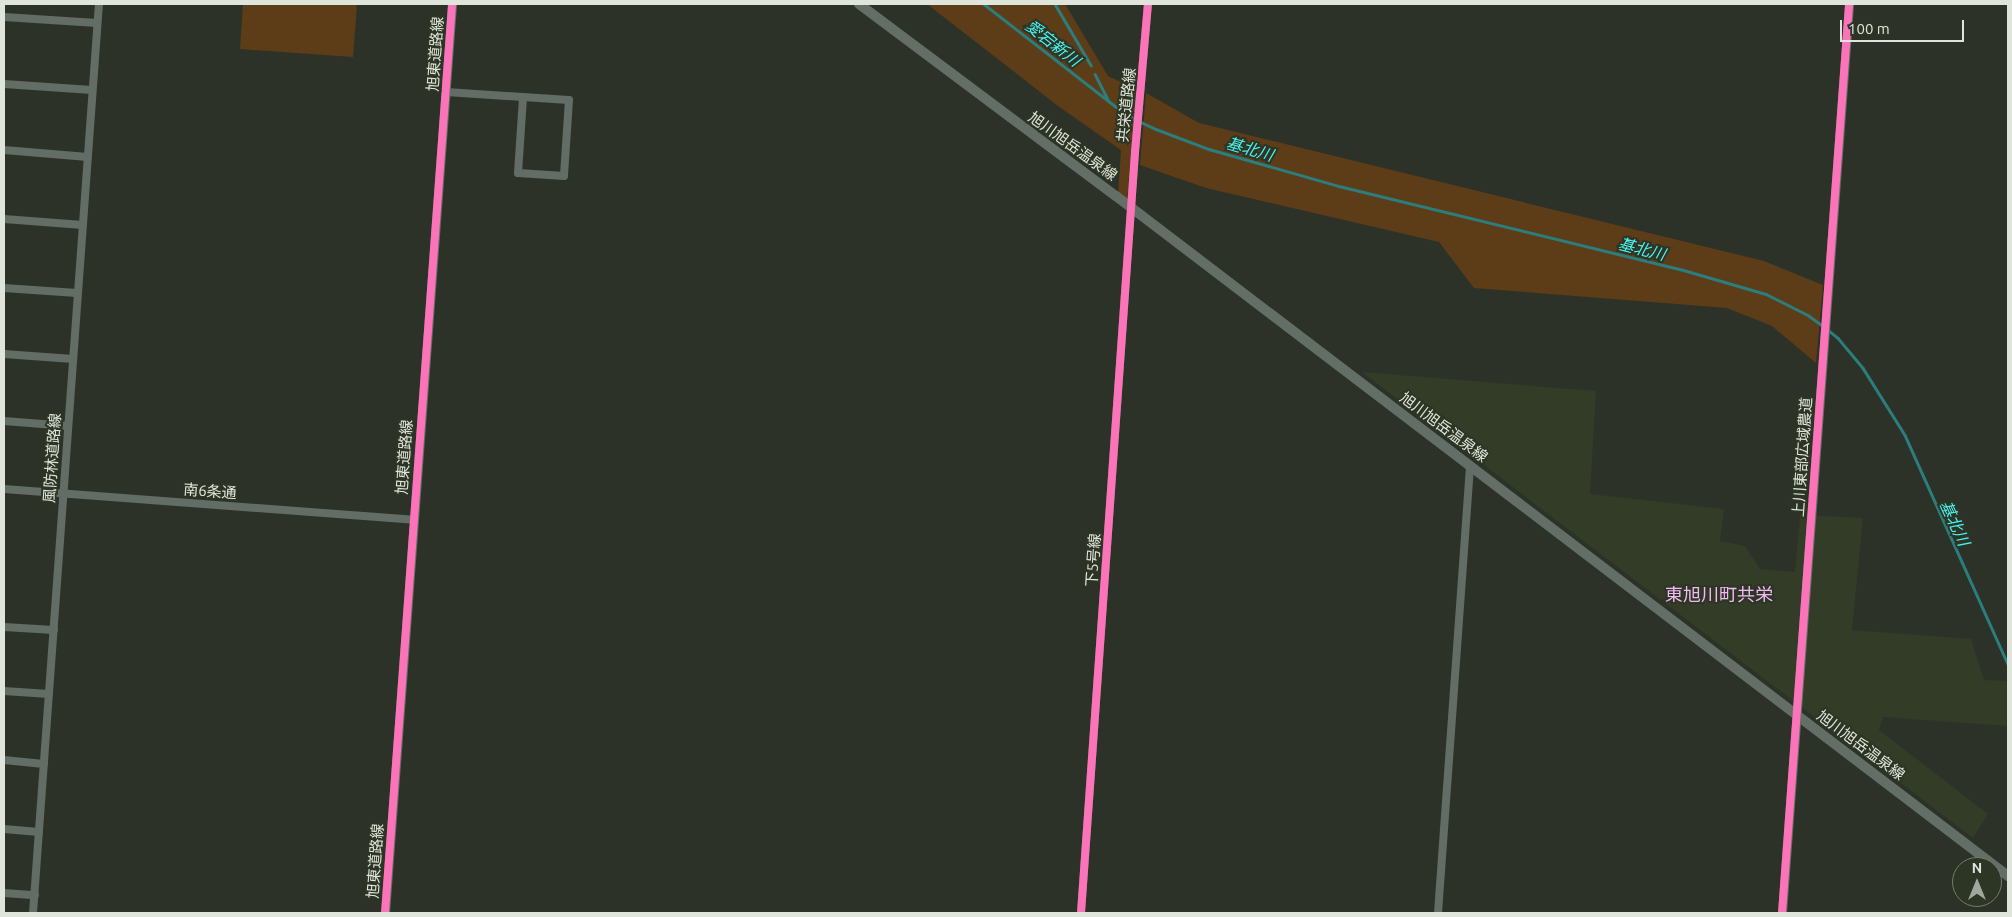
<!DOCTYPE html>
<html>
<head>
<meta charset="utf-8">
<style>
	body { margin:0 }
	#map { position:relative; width:2012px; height:917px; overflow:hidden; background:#2d3228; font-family:Ubuntu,"Noto Sans JP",sans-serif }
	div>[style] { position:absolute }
	.built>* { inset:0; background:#323c27 }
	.green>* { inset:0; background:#5d3c18 }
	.stream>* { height:2.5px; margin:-1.25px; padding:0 1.25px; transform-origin:1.25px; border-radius:1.25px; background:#2b7e7d }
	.minor>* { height:8px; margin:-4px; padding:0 4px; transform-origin:4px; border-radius:4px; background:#626d66 }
	.tertiary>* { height:9px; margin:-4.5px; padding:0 4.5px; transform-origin:4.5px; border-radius:4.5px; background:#626d66 }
	.secondary>* { height:10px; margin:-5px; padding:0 5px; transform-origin:5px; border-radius:5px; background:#636e67 }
	.cycleway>* { height:8px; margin:-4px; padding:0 4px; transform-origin:4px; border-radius:4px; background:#fb73b8 }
	span { translate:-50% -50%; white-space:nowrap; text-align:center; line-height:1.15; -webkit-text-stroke:4px #2d3525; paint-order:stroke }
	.street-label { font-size:15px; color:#e0e5db }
	.water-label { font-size:16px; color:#4af2f2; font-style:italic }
	.quarter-label { font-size:18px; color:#f2baf5 }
	.frame { position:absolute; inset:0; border:5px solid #e0e5db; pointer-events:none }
	.north { position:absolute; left:1952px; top:857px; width:50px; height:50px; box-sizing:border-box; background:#2d3525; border:1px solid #757b6e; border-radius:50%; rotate:0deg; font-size:14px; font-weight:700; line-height:20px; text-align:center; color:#e0e5db }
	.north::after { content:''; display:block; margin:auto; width:18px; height:22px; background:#a1a69c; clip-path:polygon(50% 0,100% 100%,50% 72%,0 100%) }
	.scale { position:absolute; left:1840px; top:20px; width:124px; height:22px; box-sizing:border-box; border:2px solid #e0e5db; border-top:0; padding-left:6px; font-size:15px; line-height:18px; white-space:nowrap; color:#e0e5db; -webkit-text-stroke:4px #2d3525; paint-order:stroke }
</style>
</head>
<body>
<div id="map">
	<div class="built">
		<i style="clip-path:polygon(1362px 372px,1596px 391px,1590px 494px,1724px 509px,1720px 541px,1745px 546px,1760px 569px,1795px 572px,1800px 515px,1863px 518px,1852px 630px,1971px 639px,1984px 680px,2008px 681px,2008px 726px,1883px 717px,1879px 730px,1988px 814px,1973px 838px)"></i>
	</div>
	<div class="green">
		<i style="clip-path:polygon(243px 4px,357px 4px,353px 57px,240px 49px)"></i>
		<i style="clip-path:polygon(927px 4px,1065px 4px,1108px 76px,1136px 89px,1127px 202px,1118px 195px,1121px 150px,1058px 106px)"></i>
		<i style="clip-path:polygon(1146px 93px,1199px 123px,1764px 261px,1823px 285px,1816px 363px,1772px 326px,1727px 308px,1474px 288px,1439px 242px,1206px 188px,1140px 165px)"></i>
	</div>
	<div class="stream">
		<i style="left:984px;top:4px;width:182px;rotate:37.9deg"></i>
		<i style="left:1128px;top:116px;width:31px;rotate:25deg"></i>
		<i style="left:1156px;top:129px;width:57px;rotate:20.7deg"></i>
		<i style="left:1209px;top:149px;width:135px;rotate:15.9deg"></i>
		<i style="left:1339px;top:186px;width:351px;rotate:13.7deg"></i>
		<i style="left:1680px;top:269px;width:90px;rotate:16.2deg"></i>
		<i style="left:1766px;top:294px;width:47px;rotate:26.6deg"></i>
		<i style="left:1808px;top:315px;width:19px;rotate:36deg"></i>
		<i style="left:1055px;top:4px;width:71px;rotate:59.5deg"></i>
		<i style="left:1095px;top:74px;width:28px;rotate:63deg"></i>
		<i style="left:1827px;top:329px;width:14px;rotate:39deg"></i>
		<i style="left:1838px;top:338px;width:39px;rotate:50deg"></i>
		<i style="left:1863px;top:368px;width:79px;rotate:57.9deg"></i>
		<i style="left:1905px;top:435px;width:251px;rotate:65.8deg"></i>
	</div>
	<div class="minor">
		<i style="left:4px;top:17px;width:93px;rotate:3.7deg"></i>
		<i style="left:4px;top:84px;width:88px;rotate:3.9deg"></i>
		<i style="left:446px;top:92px;width:123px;rotate:3.7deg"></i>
		<i style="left:569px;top:100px;width:76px;rotate:93.8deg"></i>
		<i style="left:564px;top:176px;width:46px;rotate:-176.3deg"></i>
		<i style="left:518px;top:173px;width:75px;rotate:-86.2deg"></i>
		<i style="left:4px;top:150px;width:84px;rotate:4.8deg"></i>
		<i style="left:4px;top:219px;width:79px;rotate:4.3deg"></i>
		<i style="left:4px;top:288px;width:73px;rotate:3.9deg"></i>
		<i style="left:4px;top:354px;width:69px;rotate:4.1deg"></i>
		<i style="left:4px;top:421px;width:64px;rotate:4.5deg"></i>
		<i style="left:4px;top:489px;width:411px;rotate:4.3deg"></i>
		<i style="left:4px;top:627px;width:50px;rotate:3.4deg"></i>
		<i style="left:4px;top:691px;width:45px;rotate:3.8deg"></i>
		<i style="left:4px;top:760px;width:40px;rotate:5.7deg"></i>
		<i style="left:4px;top:829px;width:35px;rotate:5deg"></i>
		<i style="left:4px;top:893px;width:31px;rotate:4deg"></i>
		<i style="left:33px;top:913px;width:911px;rotate:-85.85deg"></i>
		<i style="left:1081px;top:913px;width:763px;rotate:-85.94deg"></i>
		<i style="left:1135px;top:152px;width:149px;rotate:-85deg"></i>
		<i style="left:1438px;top:913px;width:448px;rotate:-85.9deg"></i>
	</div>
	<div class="tertiary">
		<i style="left:385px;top:913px;width:911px;rotate:-85.78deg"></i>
		<i style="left:1782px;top:913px;width:911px;rotate:-85.78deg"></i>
	</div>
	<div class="secondary">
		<i style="left:859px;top:4px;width:321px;rotate:36.8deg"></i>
		<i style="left:1116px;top:196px;width:1122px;rotate:37.32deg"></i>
	</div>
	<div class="cycleway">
		<i style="left:385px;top:913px;width:911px;rotate:-85.78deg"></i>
		<i style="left:1081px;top:913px;width:763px;rotate:-85.94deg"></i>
		<i style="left:1135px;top:152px;width:149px;rotate:-85deg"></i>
		<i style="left:1782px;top:913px;width:911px;rotate:-85.78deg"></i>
	</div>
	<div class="street-label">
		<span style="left:435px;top:54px;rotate:-86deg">旭東道路線</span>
		<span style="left:1126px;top:105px;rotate:-84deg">共栄道路線</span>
		<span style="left:1073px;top:146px;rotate:36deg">旭川旭岳温泉線</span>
		<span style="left:1444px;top:427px;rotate:37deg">旭川旭岳温泉線</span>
		<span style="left:404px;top:457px;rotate:-86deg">旭東道路線</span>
		<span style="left:1802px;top:457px;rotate:-86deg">上川東部広域農道</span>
		<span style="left:52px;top:458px;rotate:-86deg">風防林道路線</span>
		<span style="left:210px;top:491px;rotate:4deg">南6条通</span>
		<span style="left:1093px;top:560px;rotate:-86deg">下5号線</span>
		<span style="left:1861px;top:745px;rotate:37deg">旭川旭岳温泉線</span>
		<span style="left:375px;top:861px;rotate:-86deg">旭東道路線</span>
	</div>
	<div class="water-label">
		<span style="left:1053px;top:43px;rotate:38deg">愛宕新川</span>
		<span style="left:1250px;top:149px;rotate:16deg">基北川</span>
		<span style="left:1642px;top:249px;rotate:14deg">基北川</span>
		<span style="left:1955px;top:523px;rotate:65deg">基北川</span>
	</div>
	<div class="quarter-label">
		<span style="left:1719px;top:594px">東旭川町共栄</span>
	</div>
	<div class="frame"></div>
	<div class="north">N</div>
	<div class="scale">100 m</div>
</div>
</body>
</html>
